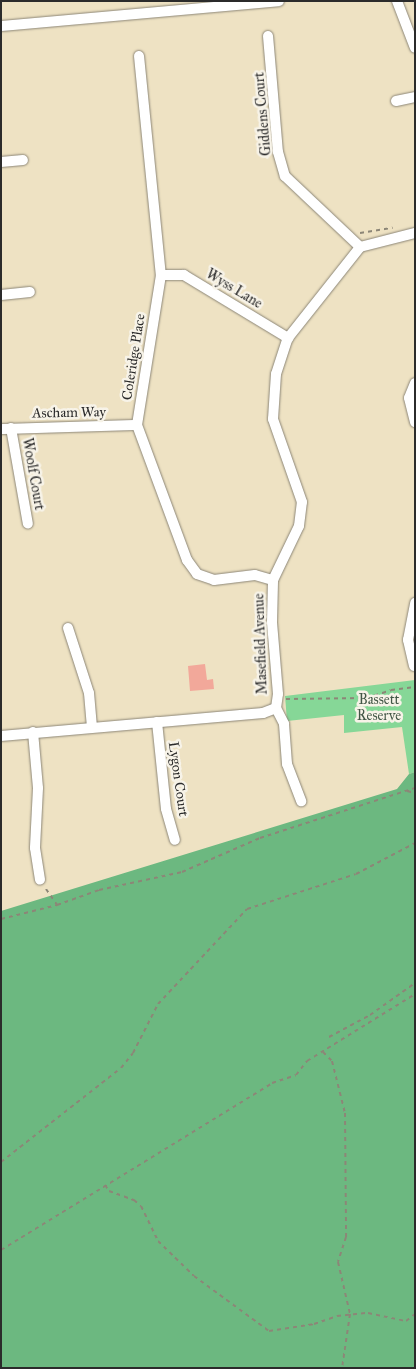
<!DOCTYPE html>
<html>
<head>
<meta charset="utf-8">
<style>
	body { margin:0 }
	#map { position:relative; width:416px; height:1369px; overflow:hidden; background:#eee2c3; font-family:"IM FELL Great Primer",serif }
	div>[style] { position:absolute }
	.green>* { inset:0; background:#86d797 }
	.forest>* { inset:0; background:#6cb880 }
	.building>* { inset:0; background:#f2a89a }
	.path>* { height:2px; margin-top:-1px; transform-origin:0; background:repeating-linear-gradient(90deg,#8c8677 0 4px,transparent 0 8px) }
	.roads { filter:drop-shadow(0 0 1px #8c8677) drop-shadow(0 0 1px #8c8677) }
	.street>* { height:10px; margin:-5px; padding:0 5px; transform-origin:5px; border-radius:5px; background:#fff }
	span { translate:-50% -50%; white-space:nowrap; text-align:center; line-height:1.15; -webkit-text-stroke:5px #f7f3e8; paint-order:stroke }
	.street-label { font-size:14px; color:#2b2b2b }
	.park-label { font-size:14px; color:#425646 }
	.frame { position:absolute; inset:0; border:2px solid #2b2b2b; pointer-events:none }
</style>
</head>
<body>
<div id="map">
	<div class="green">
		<i style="clip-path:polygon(415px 680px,415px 772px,409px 774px,402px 727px,344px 733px,344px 715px,287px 721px,285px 696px)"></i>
	</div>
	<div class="forest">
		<i style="clip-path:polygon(415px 772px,415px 1368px,1px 1368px,1px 911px,397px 789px,409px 774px)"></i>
	</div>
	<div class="building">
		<i style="clip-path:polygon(205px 664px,207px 680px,213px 679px,214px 689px,190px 691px,188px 666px)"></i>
	</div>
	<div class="path">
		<i style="left:360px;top:233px;width:33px;rotate:-9deg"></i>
		<i style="left:286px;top:699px;width:81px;rotate:-0.7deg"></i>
		<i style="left:367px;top:698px;width:25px;rotate:-18deg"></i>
		<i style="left:391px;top:690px;width:24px;rotate:-7deg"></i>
		<i style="left:407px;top:791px;width:8px;rotate:14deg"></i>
		<i style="left:46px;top:889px;width:19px;rotate:55deg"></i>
		<i style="left:1px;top:919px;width:58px;rotate:-14deg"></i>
		<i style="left:57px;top:905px;width:45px;rotate:-19.7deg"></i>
		<i style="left:99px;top:890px;width:85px;rotate:-12.2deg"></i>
		<i style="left:182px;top:872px;width:85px;rotate:-23.6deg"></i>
		<i style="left:260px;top:838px;width:163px;rotate:-17.9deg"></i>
		<i style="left:329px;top:1037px;width:47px;rotate:-28.2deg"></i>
		<i style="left:370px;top:1015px;width:55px;rotate:-35.4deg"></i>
		<i style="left:323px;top:1052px;width:13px;rotate:45deg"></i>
		<i style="left:332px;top:1061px;width:54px;rotate:76deg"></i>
		<i style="left:345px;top:1113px;width:124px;rotate:89.5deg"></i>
		<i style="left:346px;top:1237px;width:26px;rotate:108deg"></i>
		<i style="left:338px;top:1262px;width:53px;rotate:77deg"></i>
		<i style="left:350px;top:1314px;width:55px;rotate:98.4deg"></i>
		<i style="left:1px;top:1162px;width:152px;rotate:-38.1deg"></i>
		<i style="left:121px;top:1068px;width:19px;rotate:-51deg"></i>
		<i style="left:133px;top:1053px;width:55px;rotate:-63deg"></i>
		<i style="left:158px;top:1004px;width:130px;rotate:-46.9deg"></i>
		<i style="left:247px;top:909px;width:114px;rotate:-17.8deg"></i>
		<i style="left:356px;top:874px;width:67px;rotate:-27.7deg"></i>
		<i style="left:105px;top:1185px;width:7px;rotate:56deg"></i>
		<i style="left:109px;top:1191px;width:27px;rotate:20deg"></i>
		<i style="left:134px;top:1200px;width:9px;rotate:41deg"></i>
		<i style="left:141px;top:1206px;width:39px;rotate:64deg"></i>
		<i style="left:158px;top:1241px;width:50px;rotate:44.2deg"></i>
		<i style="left:194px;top:1276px;width:93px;rotate:36.3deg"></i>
		<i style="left:269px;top:1331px;width:46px;rotate:-8.8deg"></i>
		<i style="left:314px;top:1324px;width:24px;rotate:-19deg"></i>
		<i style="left:337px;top:1316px;width:31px;rotate:-6deg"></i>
		<i style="left:368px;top:1313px;width:39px;rotate:12deg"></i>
		<i style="left:406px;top:1321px;width:11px;rotate:-38deg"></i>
		<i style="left:1px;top:1250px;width:318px;rotate:-31.6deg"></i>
		<i style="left:272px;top:1083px;width:25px;rotate:-18deg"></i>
		<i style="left:296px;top:1075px;width:18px;rotate:-52deg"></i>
		<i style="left:307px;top:1061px;width:127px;rotate:-31.8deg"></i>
	</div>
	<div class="roads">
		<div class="street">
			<i style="left:397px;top:1px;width:50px;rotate:69deg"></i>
			<i style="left:1px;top:26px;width:279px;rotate:-5.1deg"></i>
			<i style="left:268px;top:36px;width:116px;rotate:85.1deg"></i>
			<i style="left:278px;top:152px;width:25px;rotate:74deg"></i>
			<i style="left:285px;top:176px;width:103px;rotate:43.4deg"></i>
			<i style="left:139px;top:56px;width:220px;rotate:84.3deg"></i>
			<i style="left:161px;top:275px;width:152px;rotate:99.1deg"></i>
			<i style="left:137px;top:425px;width:144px;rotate:69.7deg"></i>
			<i style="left:187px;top:560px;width:17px;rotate:54deg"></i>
			<i style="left:197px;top:574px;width:18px;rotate:19deg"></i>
			<i style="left:214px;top:580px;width:41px;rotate:-7deg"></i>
			<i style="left:255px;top:575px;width:19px;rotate:16deg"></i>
			<i style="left:396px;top:101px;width:19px;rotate:-12deg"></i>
			<i style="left:1px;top:162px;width:22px;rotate:-5deg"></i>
			<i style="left:161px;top:275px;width:23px"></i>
			<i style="left:184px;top:275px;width:122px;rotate:31.2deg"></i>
			<i style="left:1px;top:295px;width:29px;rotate:-6deg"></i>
			<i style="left:415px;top:383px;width:16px;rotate:112deg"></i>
			<i style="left:409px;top:398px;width:25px;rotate:76deg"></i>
			<i style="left:11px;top:428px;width:97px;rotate:80deg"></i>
			<i style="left:1px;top:429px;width:136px;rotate:-1.7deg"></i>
			<i style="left:68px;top:628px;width:68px;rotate:72.1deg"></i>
			<i style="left:89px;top:693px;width:34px;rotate:85deg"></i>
			<i style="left:414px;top:666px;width:27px;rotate:-103deg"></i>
			<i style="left:408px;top:640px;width:38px;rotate:-79deg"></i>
			<i style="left:276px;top:708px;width:18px;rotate:63deg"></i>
			<i style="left:284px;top:724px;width:40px;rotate:85.7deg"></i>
			<i style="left:287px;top:764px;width:40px;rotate:69deg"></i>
			<i style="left:157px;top:722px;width:87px;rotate:84.1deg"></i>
			<i style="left:166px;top:809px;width:32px;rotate:74deg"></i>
			<i style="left:33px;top:732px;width:56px;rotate:84.9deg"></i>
			<i style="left:38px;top:788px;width:60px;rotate:92.9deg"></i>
			<i style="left:35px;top:848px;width:32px;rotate:81deg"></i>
			<i style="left:1px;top:736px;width:263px;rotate:-5deg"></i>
			<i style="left:263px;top:713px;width:14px;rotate:-21deg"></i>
			<i style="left:276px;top:708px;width:14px;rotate:-82deg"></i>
			<i style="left:278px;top:694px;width:72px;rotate:-94.8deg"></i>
			<i style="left:272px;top:622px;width:42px;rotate:-88.6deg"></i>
			<i style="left:273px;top:580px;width:60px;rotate:-64.3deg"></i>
			<i style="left:299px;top:526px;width:24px;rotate:-83deg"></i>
			<i style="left:302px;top:502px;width:88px;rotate:-109.3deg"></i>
			<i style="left:273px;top:419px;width:45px;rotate:-86.2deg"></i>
			<i style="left:276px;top:374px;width:38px;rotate:-72deg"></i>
			<i style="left:288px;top:338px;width:116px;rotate:-51.6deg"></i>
			<i style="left:360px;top:247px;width:57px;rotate:-14.3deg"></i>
		</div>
	</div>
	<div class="street-label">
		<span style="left:263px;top:114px;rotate:-95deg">Giddens Court</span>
		<span style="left:234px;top:289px;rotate:31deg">Wyss Lane</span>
		<span style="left:134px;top:357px;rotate:-81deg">Coleridge Place</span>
		<span style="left:69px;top:413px;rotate:-1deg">Ascham Way</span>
		<span style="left:33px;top:474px;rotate:80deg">Woolf Court</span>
		<span style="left:261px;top:644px;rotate:-92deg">Masefield Avenue</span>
		<span style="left:178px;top:779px;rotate:82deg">Lygon Court</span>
	</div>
	<div class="park-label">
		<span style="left:379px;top:708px">Bassett<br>Reserve</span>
	</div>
	<div class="frame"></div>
</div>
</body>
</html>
